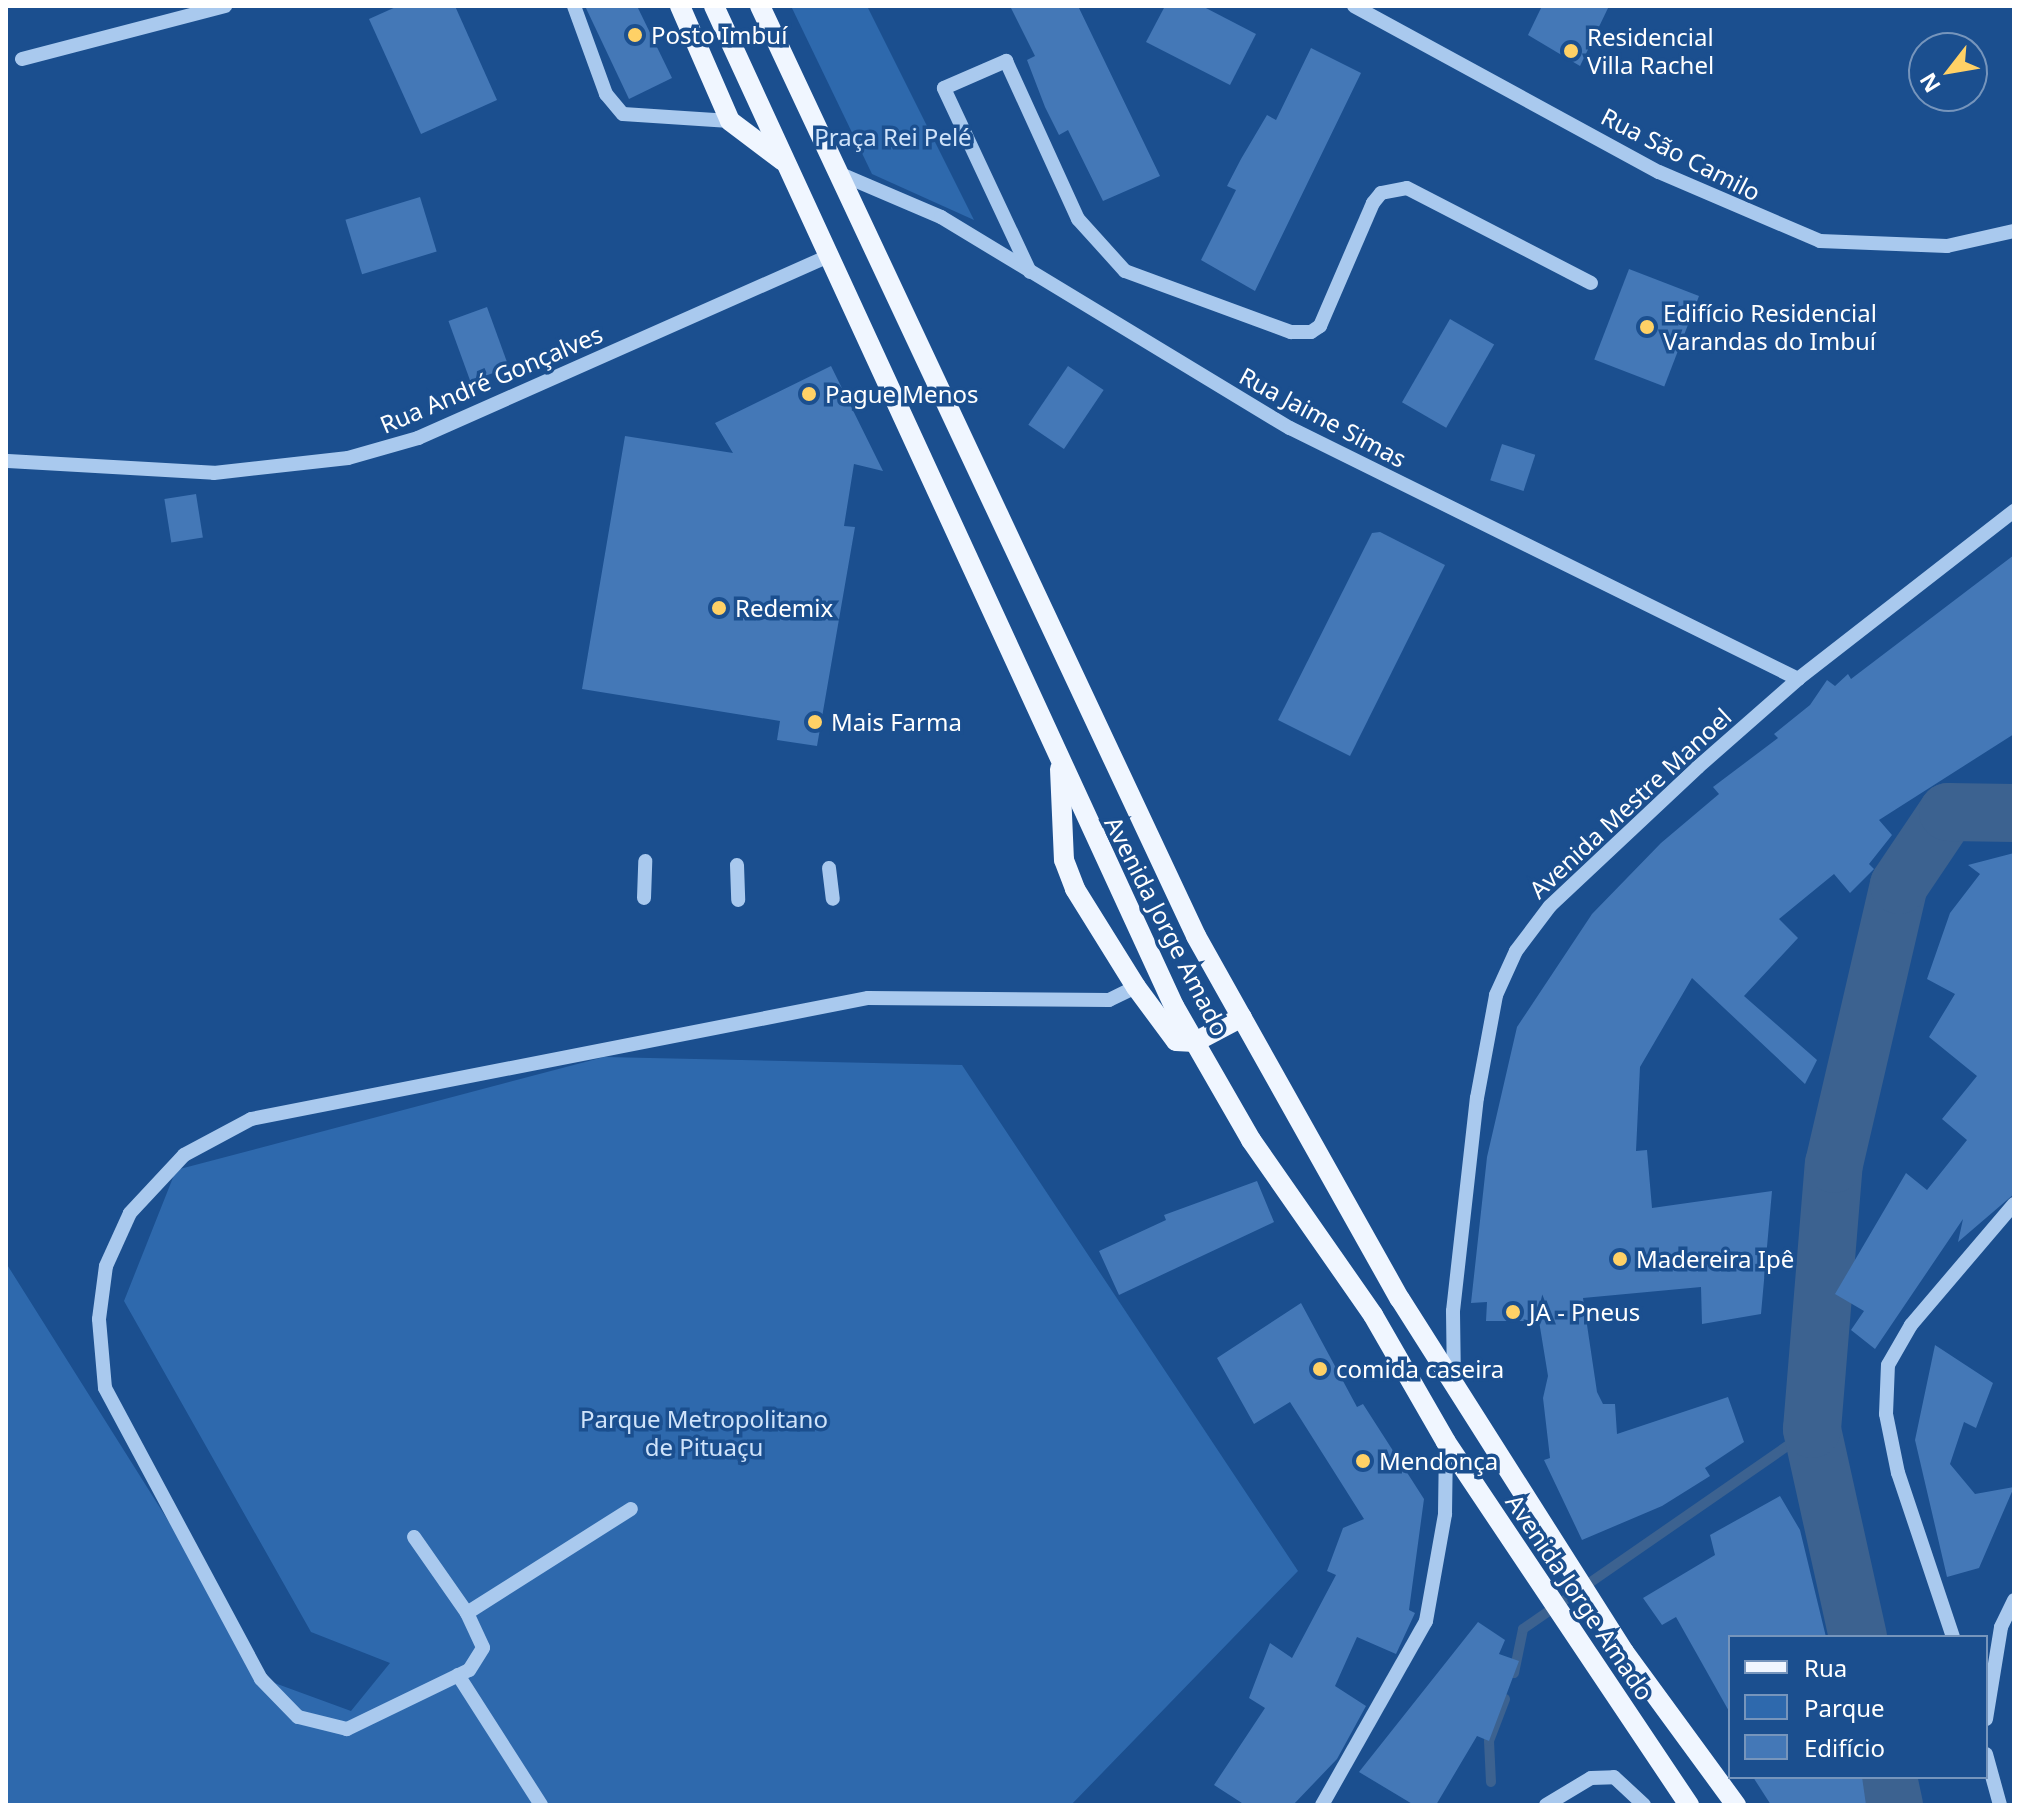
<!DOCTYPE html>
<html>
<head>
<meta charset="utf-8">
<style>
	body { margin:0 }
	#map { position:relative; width:2020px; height:1811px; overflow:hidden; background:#1b4f8f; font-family:"Noto Sans",sans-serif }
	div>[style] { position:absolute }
	.green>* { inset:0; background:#2e69ad }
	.stream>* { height:10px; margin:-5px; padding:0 5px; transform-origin:5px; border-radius:5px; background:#3c6290 }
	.river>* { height:58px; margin:-29px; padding:0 29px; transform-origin:29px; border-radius:29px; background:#3c6290 }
	.building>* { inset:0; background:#4478b7; transform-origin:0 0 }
	.minor>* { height:14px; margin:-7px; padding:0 7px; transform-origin:7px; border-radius:7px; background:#a9c9ee }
	.major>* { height:20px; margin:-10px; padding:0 10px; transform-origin:10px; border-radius:10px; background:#f0f6ff }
	.dots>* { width:22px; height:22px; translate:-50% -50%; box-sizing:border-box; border:4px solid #1b4f8f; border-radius:50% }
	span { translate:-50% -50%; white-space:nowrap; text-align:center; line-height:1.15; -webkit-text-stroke:7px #1b4f8f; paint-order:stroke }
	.poi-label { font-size:24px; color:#fff }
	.left { translate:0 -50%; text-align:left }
	.park-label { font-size:24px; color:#cfe3fa }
	.street-label { font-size:24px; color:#fff }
	.frame { position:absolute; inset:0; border:8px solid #fff; pointer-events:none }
	.legend { position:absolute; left:1728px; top:1635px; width:260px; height:144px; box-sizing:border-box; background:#1b4f8f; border:2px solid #7695bc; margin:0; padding:10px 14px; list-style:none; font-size:24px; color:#fff }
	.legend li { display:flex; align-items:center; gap:16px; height:40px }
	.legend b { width:40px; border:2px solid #7695bc }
	.north { position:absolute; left:1908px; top:32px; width:80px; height:80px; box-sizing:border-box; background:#1b4f8f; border:2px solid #7695bc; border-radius:50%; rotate:239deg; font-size:22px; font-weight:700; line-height:32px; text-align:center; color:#fff }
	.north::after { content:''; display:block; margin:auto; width:28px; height:36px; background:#ffd166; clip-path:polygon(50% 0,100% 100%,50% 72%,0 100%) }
</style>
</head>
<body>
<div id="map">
	<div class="green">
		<i style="clip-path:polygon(791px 6px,867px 6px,974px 220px,872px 174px)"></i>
		<i style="clip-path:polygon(604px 1057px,962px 1065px,1298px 1571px,1071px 1805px,6px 1805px,6px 1263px,269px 1681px,351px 1711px,390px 1663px,311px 1632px,124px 1301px,176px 1170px)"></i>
	</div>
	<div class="stream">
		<i style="left:1514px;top:1673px;width:45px;rotate:-78.4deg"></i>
		<i style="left:1523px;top:1629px;width:351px;rotate:-34.7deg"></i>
		<i style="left:1491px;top:1782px;width:41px;rotate:-92.8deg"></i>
		<i style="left:1489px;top:1741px;width:45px;rotate:-69.1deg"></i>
	</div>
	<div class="river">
		<i style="left:1858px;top:1637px;width:213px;rotate:-102.5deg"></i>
		<i style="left:1812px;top:1429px;width:266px;rotate:-85.3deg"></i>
		<i style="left:1834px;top:1164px;width:286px;rotate:-76.9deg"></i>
		<i style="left:1899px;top:885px;width:88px;rotate:-56.1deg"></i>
		<i style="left:1948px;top:812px;width:66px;rotate:0.9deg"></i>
		<i style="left:1888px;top:1777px;width:29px;rotate:78deg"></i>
	</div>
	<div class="building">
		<i style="clip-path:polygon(398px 6px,455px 6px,497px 100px,421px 134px,369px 19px)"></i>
		<i style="clip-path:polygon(585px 6px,637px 6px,672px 78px,629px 99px)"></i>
		<i style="clip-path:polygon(1010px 6px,1078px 6px,1160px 176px,1103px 201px,1068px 130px,1059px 135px,1045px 107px,1027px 60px,1035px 56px)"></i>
		<i style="clip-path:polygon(1165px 6px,1202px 6px,1256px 34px,1230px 85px,1146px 42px)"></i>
		<i style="clip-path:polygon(1542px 6px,1609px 6px,1580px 66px,1528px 35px)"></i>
		<i style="clip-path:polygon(1311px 48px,1361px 73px,1255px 291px,1201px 260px,1236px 190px,1227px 186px,1241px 159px,1267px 115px,1276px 120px)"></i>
		<i style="left:420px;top:197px;width:57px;height:78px;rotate:73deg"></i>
		<i style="left:1629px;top:269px;width:75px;height:97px;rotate:21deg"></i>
		<i style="left:487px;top:307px;width:64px;height:41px;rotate:70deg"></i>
		<i style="left:1450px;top:319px;width:51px;height:96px;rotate:30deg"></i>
		<i style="clip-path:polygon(831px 366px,883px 471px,854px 464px,844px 526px,855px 527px,817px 746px,777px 740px,780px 721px,582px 689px,625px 436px,733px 453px,715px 423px)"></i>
		<i style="left:1068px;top:366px;width:43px;height:71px;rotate:34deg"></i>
		<i style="left:1502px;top:444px;width:35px;height:38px;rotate:18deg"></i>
		<i style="left:196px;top:494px;width:44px;height:32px;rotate:81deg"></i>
		<i style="clip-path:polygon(1380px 532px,1445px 565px,1350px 756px,1278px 720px,1372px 533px)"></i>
		<i style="clip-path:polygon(2014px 555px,2014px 734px,1879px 820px,1892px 835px,1869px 864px,1874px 869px,1850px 893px,1834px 874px,1779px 919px,1798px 938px,1744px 996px,1817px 1060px,1805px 1084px,1692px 978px,1640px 1067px,1636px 1151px,1647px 1150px,1652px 1208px,1772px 1191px,1761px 1314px,1702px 1324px,1701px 1287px,1583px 1298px,1597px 1392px,1603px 1404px,1615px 1404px,1617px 1434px,1728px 1397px,1744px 1442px,1705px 1468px,1710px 1476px,1662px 1506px,1582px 1540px,1544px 1460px,1550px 1458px,1543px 1398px,1548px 1376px,1539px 1321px,1486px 1321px,1487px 1302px,1471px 1303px,1487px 1157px,1517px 1027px,1592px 914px,1661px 843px,1719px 794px,1713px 787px,1778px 738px,1774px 734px,1810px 705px,1827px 680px,1835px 686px,1848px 674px,1851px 679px)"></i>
		<i style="clip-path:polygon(2014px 853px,2014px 1194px,1958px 1242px,1963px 1219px,1875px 1349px,1851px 1330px,1864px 1311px,1835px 1294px,1906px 1173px,1927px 1190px,1967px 1140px,1942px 1119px,1977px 1076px,1929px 1037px,1955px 994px,1927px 979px,1950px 913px,1980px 874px,1968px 865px)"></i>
		<i style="clip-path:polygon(1257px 1181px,1274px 1222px,1119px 1295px,1099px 1251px,1166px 1220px,1164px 1215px)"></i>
		<i style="clip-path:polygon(1301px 1303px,1357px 1407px,1363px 1404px,1424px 1499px,1409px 1610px,1415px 1613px,1396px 1654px,1357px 1637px,1335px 1686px,1366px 1706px,1337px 1759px,1293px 1805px,1245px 1805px,1214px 1785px,1265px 1708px,1249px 1698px,1270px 1643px,1292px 1658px,1336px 1575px,1327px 1571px,1343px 1528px,1364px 1519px,1290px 1402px,1254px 1424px,1217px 1358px)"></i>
		<i style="clip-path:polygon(1935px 1345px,1993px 1383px,1976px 1428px,1964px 1422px,1950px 1464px,1975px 1494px,2014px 1487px,1979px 1568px,1947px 1577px,1915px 1440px)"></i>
		<i style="clip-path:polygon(1780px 1496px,1800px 1530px,1826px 1637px,1730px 1637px,1730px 1713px,1676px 1617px,1662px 1625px,1643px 1598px,1715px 1555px,1710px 1535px)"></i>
		<i style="clip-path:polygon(1478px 1622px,1505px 1640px,1499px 1654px,1519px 1661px,1489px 1741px,1477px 1736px,1436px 1805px,1414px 1805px,1359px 1772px)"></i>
		<i style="clip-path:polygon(1753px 1777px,1862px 1777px,1866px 1805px,1771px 1805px)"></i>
	</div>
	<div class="minor">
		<i style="left:574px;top:6px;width:94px;rotate:70deg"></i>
		<i style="left:606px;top:94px;width:26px;rotate:50deg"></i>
		<i style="left:623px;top:114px;width:107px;rotate:3.7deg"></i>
		<i style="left:1354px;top:6px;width:347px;rotate:28.6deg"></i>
		<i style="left:1659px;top:172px;width:175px;rotate:23.2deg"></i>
		<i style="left:1820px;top:241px;width:127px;rotate:2.3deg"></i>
		<i style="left:1947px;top:246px;width:69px;rotate:-12.6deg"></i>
		<i style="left:22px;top:59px;width:210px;rotate:-14.6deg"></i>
		<i style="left:838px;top:173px;width:112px;rotate:23.1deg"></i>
		<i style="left:941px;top:217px;width:408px;rotate:31.2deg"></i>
		<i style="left:1290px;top:428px;width:567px;rotate:26.29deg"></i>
		<i style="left:1030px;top:272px;width:203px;rotate:-115.1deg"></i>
		<i style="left:944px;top:88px;width:68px;rotate:-23.5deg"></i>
		<i style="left:1006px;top:61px;width:174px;rotate:65.5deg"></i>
		<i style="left:1078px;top:219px;width:70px;rotate:47.9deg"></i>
		<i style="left:1125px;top:271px;width:177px;rotate:20.2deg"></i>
		<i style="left:1291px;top:332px;width:20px"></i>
		<i style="left:1311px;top:332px;width:11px;rotate:-34deg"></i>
		<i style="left:1320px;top:326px;width:134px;rotate:-66.7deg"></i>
		<i style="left:1373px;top:203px;width:13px;rotate:-51deg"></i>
		<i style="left:1381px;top:193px;width:26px;rotate:-11deg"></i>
		<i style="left:1407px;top:188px;width:207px;rotate:27.3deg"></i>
		<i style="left:8px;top:461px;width:206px;rotate:3.3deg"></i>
		<i style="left:214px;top:473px;width:135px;rotate:-6.4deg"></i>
		<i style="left:348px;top:458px;width:73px;rotate:-15.9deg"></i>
		<i style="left:418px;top:438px;width:452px;rotate:-23.9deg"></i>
		<i style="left:737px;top:865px;width:35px;rotate:88deg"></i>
		<i style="left:829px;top:868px;width:31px;rotate:83deg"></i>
		<i style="left:644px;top:898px;width:37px;rotate:-88deg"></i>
		<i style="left:1454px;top:1384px;width:73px;rotate:-90.8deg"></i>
		<i style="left:1453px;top:1311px;width:214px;rotate:-83.6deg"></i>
		<i style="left:1477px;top:1098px;width:105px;rotate:-79.5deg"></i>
		<i style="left:1496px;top:995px;width:48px;rotate:-65.6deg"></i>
		<i style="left:1516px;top:951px;width:56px;rotate:-52.9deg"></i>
		<i style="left:1550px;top:906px;width:203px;rotate:-43.2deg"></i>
		<i style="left:1698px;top:767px;width:133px;rotate:-41.3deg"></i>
		<i style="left:1798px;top:679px;width:274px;rotate:-37.9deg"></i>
		<i style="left:414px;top:1537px;width:93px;rotate:55.1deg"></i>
		<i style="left:467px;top:1613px;width:38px;rotate:65deg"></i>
		<i style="left:483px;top:1648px;width:26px;rotate:122deg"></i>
		<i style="left:469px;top:1670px;width:136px;rotate:154.2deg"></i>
		<i style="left:347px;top:1729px;width:50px;rotate:-166.2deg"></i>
		<i style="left:298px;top:1717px;width:53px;rotate:-134.2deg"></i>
		<i style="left:261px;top:1679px;width:330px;rotate:-118.2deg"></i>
		<i style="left:105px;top:1388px;width:69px;rotate:-95deg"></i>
		<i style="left:99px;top:1319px;width:53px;rotate:-82.5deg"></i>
		<i style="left:106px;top:1266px;width:58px;rotate:-65.6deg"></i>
		<i style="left:130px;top:1213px;width:79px;rotate:-47deg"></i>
		<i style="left:184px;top:1155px;width:76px;rotate:-28.2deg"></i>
		<i style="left:251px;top:1119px;width:629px;rotate:-11.1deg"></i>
		<i style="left:868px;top:998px;width:241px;rotate:0.5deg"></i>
		<i style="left:1109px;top:1000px;width:30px;rotate:-26deg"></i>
		<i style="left:467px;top:1613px;width:194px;rotate:-32.4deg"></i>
		<i style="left:1953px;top:1637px;width:173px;rotate:-108.5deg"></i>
		<i style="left:1898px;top:1473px;width:60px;rotate:-101.5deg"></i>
		<i style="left:1886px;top:1414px;width:49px;rotate:-87.7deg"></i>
		<i style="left:1888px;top:1365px;width:46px;rotate:-60.1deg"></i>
		<i style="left:1911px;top:1325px;width:159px;rotate:-49.6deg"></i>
		<i style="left:458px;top:1675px;width:154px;rotate:57.4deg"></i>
		<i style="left:1986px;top:1719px;width:93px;rotate:-80.7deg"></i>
		<i style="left:2001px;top:1627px;width:30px;rotate:-64deg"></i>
		<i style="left:1986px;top:1754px;width:53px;rotate:74.6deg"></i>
		<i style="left:1322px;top:1805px;width:211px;rotate:-60.5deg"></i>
		<i style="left:1426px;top:1621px;width:109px;rotate:-79.9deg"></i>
		<i style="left:1445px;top:1514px;width:72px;rotate:-89.2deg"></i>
		<i style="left:1546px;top:1805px;width:52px;rotate:-31deg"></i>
		<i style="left:1591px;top:1778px;width:23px;rotate:-2deg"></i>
		<i style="left:1614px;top:1777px;width:41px;rotate:43deg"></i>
	</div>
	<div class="major">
		<i style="left:680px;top:6px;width:125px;rotate:66.5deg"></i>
		<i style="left:730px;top:121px;width:66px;rotate:37deg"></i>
		<i style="left:714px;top:6px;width:1101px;rotate:65.3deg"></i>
		<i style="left:1174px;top:1006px;width:155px;rotate:60.1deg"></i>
		<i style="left:1251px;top:1140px;width:213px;rotate:55.1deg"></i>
		<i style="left:1373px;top:1315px;width:146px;rotate:60.1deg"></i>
		<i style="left:1446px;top:1442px;width:437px;rotate:56.2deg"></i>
		<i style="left:760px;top:6px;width:1027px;rotate:64.88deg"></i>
		<i style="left:1196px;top:936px;width:416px;rotate:60.7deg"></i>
		<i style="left:1400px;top:1299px;width:418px;rotate:57.6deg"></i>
		<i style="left:1624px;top:1652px;width:190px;rotate:53.8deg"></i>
		<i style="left:1060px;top:769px;width:91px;rotate:87.5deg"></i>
		<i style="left:1064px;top:860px;width:31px;rotate:69deg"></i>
		<i style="left:1075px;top:889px;width:115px;rotate:58.1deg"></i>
		<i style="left:1136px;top:987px;width:67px;rotate:53.5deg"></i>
		<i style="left:1176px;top:1041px;width:19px;rotate:3deg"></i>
		<i style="left:1195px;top:1042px;width:53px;rotate:-28deg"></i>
	</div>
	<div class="dots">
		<i style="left:635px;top:35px;background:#ffd166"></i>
		<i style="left:1571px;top:51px;background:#ffd166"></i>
		<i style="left:1647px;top:327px;background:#ffd166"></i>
		<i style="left:809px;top:394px;background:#ffd166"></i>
		<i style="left:719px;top:608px;background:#ffd166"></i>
		<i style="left:815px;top:722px;background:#ffd166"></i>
		<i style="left:1620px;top:1259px;background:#ffd166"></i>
		<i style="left:1513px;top:1312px;background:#ffd166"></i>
		<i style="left:1320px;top:1369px;background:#ffd166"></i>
		<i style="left:1363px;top:1461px;background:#ffd166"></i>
	</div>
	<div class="poi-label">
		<span class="left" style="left:651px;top:35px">Posto Imbuí</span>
		<span class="left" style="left:1587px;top:51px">Residencial<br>Villa Rachel</span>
		<span class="left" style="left:1663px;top:327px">Edifício Residencial<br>Varandas do Imbuí</span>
		<span class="left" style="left:825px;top:394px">Pague Menos</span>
		<span class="left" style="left:735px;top:608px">Redemix</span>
		<span class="left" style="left:831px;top:722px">Mais Farma</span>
		<span class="left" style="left:1636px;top:1259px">Madereira Ipê</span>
		<span class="left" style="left:1529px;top:1312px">JA - Pneus</span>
		<span class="left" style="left:1336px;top:1369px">comida caseira</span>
		<span class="left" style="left:1379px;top:1461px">Mendonça</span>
	</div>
	<div class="park-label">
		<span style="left:893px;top:137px">Praça Rei Pelé</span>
		<span style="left:704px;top:1433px">Parque Metropolitano<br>de Pituaçu</span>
	</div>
	<div class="street-label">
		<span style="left:1681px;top:154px;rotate:27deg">Rua São Camilo</span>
		<span style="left:491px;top:379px;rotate:-23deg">Rua André Gonçalves</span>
		<span style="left:1323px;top:417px;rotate:28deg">Rua Jaime Simas</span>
		<span style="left:1630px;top:803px;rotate:-43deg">Avenida Mestre Manoel</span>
		<span style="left:1167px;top:926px;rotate:63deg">Avenida Jorge Amado</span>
		<span style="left:1580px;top:1597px;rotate:56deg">Avenida Jorge Amado</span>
	</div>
	<div class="frame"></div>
	<ul class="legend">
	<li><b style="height:10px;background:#f0f6ff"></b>Rua</li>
	<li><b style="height:22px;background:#2e69ad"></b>Parque</li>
	<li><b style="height:22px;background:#4478b7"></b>Edifício</li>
	</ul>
	<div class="north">N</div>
</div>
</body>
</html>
